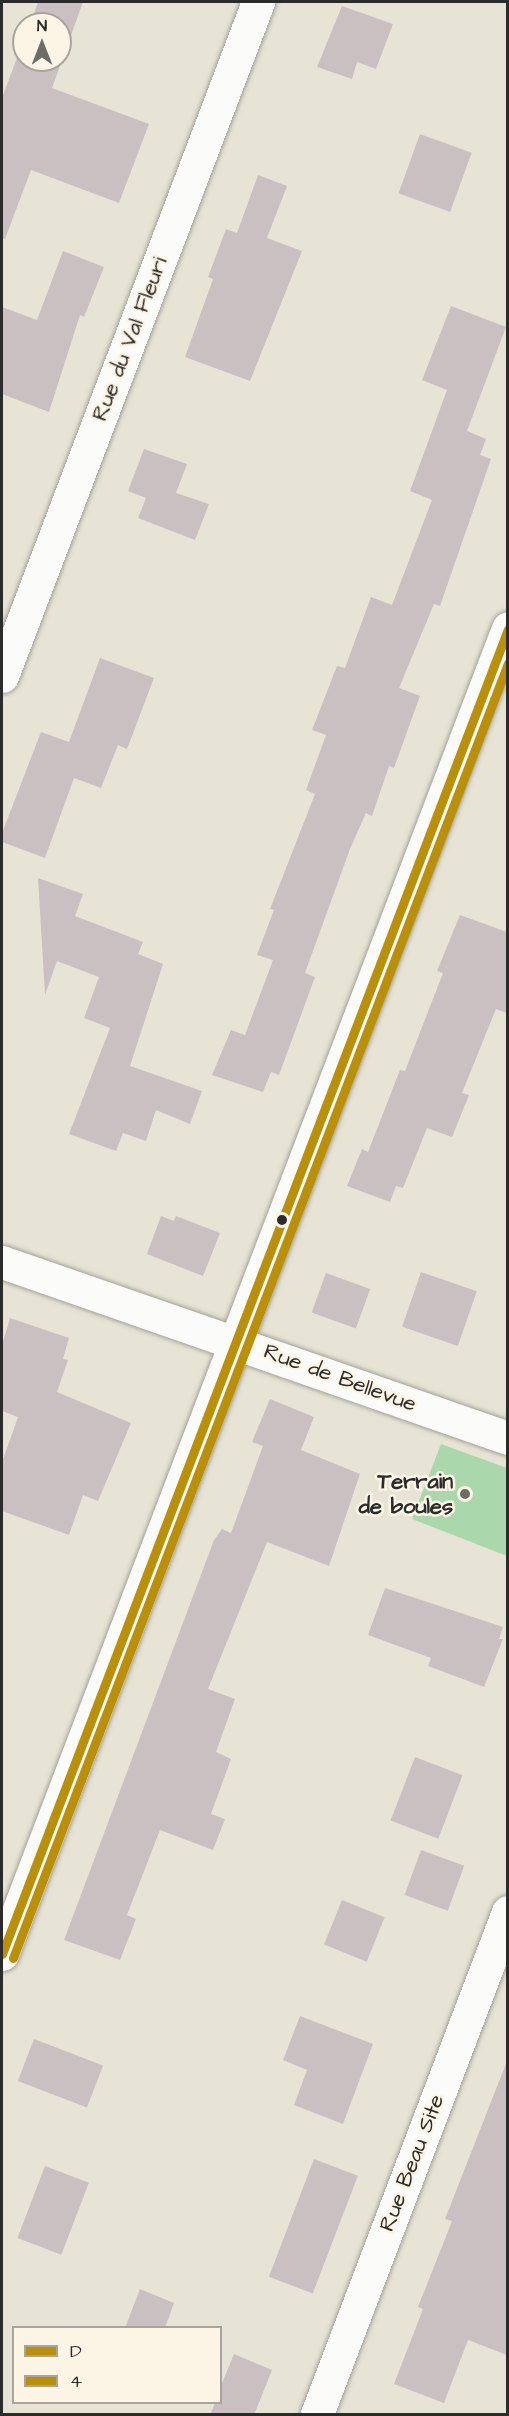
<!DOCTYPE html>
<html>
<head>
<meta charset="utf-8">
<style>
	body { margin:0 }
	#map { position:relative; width:509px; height:2416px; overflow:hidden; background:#e7e4d5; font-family:"Architects Daughter",sans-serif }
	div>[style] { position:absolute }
	.green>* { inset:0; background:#abd7ad }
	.building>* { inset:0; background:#cac0c2; transform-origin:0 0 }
	.roads { filter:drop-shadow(0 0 2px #a3a199) drop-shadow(0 0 2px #a3a199) }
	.minor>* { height:33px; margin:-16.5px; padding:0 16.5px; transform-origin:16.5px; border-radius:16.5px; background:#fbfbf9 }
	.bus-1>* { height:9px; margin:-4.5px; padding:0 4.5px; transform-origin:4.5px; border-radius:4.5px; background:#ba900b }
	.bus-2>* { height:9px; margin:-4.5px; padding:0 4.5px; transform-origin:4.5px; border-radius:4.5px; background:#ba900b }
	.dots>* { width:16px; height:16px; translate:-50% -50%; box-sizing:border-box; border:3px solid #fcf5e5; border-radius:50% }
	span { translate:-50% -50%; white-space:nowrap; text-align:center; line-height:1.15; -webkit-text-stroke:5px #fcf5e5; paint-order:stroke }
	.street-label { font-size:22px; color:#2b2b2b }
	.poi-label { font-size:22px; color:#2b2b2b; font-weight:700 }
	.right { translate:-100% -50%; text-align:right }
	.frame { position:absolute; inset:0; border:3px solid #2b2b2b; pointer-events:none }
	.legend { position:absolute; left:12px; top:2326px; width:210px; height:78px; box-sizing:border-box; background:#fcf5e5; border:2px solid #a8a49b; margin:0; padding:8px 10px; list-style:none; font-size:18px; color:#2b2b2b }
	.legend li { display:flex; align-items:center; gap:12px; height:30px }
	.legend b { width:30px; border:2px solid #a8a49b }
	.north { position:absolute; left:12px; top:12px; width:60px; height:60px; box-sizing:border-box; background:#fcf5e5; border:2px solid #a8a49b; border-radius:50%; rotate:0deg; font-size:16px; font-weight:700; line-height:24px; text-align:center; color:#2b2b2b }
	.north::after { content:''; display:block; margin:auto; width:21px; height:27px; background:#6d6c66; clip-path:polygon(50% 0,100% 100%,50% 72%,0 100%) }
</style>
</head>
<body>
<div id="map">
	<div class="green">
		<i style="clip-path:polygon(441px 1444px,507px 1468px,507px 1556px,412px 1519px)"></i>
	</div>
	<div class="building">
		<i style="clip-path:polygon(38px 2px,83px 2px,52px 88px,149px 124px,119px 203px,31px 170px,5px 239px,2px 238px,2px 98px,24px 39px,24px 60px,60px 60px,60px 24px,30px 24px)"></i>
		<i style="clip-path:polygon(342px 6px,393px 24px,376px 69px,357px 62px,352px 79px,317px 67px)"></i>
		<i style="left:420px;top:134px;width:55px;height:63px;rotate:20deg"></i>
		<i style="clip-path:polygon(258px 175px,287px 186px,267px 238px,302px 251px,250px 381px,185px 357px,213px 279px,208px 277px,226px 229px,237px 233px)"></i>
		<i style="clip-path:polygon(63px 251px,104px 267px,84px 317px,80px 315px,49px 412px,2px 394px,2px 307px,37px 320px)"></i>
		<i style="clip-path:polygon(451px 306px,506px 327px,467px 431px,486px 439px,480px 455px,491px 459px,440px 606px,434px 604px,399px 688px,420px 696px,394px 768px,389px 766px,372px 816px,366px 813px,350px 849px,305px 973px,315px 977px,279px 1075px,271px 1072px,263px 1092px,212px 1075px,231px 1030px,245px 1035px,273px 960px,257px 955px,274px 910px,270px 909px,315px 794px,306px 790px,326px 735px,312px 730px,337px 666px,345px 668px,371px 597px,392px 605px,432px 500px,410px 491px,447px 390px,422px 380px)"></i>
		<i style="clip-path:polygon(144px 449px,187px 464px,176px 493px,209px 504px,195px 540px,138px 518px,146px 498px,128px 491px)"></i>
		<i style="clip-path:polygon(100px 658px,154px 678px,127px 749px,118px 745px,101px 788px,74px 778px,45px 858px,2px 842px,2px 833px,41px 732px,69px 742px)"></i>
		<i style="clip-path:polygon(38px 878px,83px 894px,75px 916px,143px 942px,138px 954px,163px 964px,130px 1066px,202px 1091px,190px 1124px,156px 1110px,146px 1141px,123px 1133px,116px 1151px,69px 1134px,110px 1028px,84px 1018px,99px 977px,57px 961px,45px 995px)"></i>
		<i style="clip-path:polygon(460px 915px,507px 932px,507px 1013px,496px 1009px,462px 1093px,469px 1095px,452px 1137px,427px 1128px,403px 1188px,396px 1186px,390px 1202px,347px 1186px,362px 1149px,368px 1152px,400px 1070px,405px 1071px,443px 973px,437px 971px)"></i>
		<i style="clip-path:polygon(161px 1216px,174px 1221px,176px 1216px,220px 1233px,203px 1276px,147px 1254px)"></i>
		<i style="left:421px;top:1272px;width:59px;height:58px;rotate:19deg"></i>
		<i style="left:326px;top:1273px;width:47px;height:42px;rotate:20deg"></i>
		<i style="clip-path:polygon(10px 1318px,69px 1338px,63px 1359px,68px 1360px,57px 1392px,131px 1423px,98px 1501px,83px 1495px,69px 1535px,2px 1511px,2px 1462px,18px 1417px,2px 1411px,2px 1345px)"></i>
		<i style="clip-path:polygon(270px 1399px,314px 1417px,301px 1450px,360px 1474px,329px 1566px,267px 1542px,208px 1689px,235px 1699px,216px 1752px,231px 1759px,211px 1814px,225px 1819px,213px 1850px,160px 1830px,127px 1915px,136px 1919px,120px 1960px,64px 1940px,214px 1540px,222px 1529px,231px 1533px,263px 1446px,252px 1442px)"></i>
		<i style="clip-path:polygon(385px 1588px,503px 1627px,499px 1639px,503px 1639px,484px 1687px,428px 1666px,431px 1658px,368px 1635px)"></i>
		<i style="left:415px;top:1757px;width:51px;height:68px;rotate:21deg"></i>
		<i style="left:421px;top:1850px;width:46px;height:48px;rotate:20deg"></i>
		<i style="left:342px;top:1900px;width:46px;height:48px;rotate:22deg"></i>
		<i style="clip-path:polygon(300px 2016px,373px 2044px,343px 2124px,294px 2105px,307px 2070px,283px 2060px)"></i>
		<i style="left:34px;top:2039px;width:74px;height:45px;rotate:21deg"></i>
		<i style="clip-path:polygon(507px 2061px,507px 2355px,468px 2340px,444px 2403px,394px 2384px,423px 2309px,418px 2307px,452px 2221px,445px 2219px)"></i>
		<i style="left:314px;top:2159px;width:47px;height:126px;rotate:21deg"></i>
		<i style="left:45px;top:2166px;width:47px;height:77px;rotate:21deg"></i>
		<i style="clip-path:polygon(140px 2289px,174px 2303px,165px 2328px,125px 2328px)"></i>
		<i style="clip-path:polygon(234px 2354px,272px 2370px,254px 2415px,210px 2415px,215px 2403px,220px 2403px,220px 2388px)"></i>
	</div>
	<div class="roads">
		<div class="minor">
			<i style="left:2px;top:676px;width:721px;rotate:-69.2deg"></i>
			<i style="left:2px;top:1262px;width:536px;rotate:19.18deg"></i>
			<i style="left:2px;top:1954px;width:1419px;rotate:-69.11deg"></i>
			<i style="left:317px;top:2414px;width:537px;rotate:-69.17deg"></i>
		</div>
	</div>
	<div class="bus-1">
		<i style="left:2px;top:1954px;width:1418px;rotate:-69.1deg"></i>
	</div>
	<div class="bus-2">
		<i style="left:13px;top:1958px;width:1386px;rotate:-69.08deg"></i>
	</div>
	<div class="dots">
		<i style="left:282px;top:1220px;background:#2b2b2b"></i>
		<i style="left:465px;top:1494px;background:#6d6c66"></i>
	</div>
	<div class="street-label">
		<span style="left:130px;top:339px;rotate:-69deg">Rue du Val Fleuri</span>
		<span style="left:340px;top:1378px;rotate:20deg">Rue de Bellevue</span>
		<span style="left:412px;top:2163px;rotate:-69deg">Rue Beau Site</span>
	</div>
	<div class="poi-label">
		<span class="right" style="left:453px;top:1494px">Terrain<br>de boules</span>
	</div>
	<div class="frame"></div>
	<ul class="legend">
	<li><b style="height:8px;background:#ba900b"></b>D</li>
	<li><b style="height:8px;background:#ba900b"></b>4</li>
	</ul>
	<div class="north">N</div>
</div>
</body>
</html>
